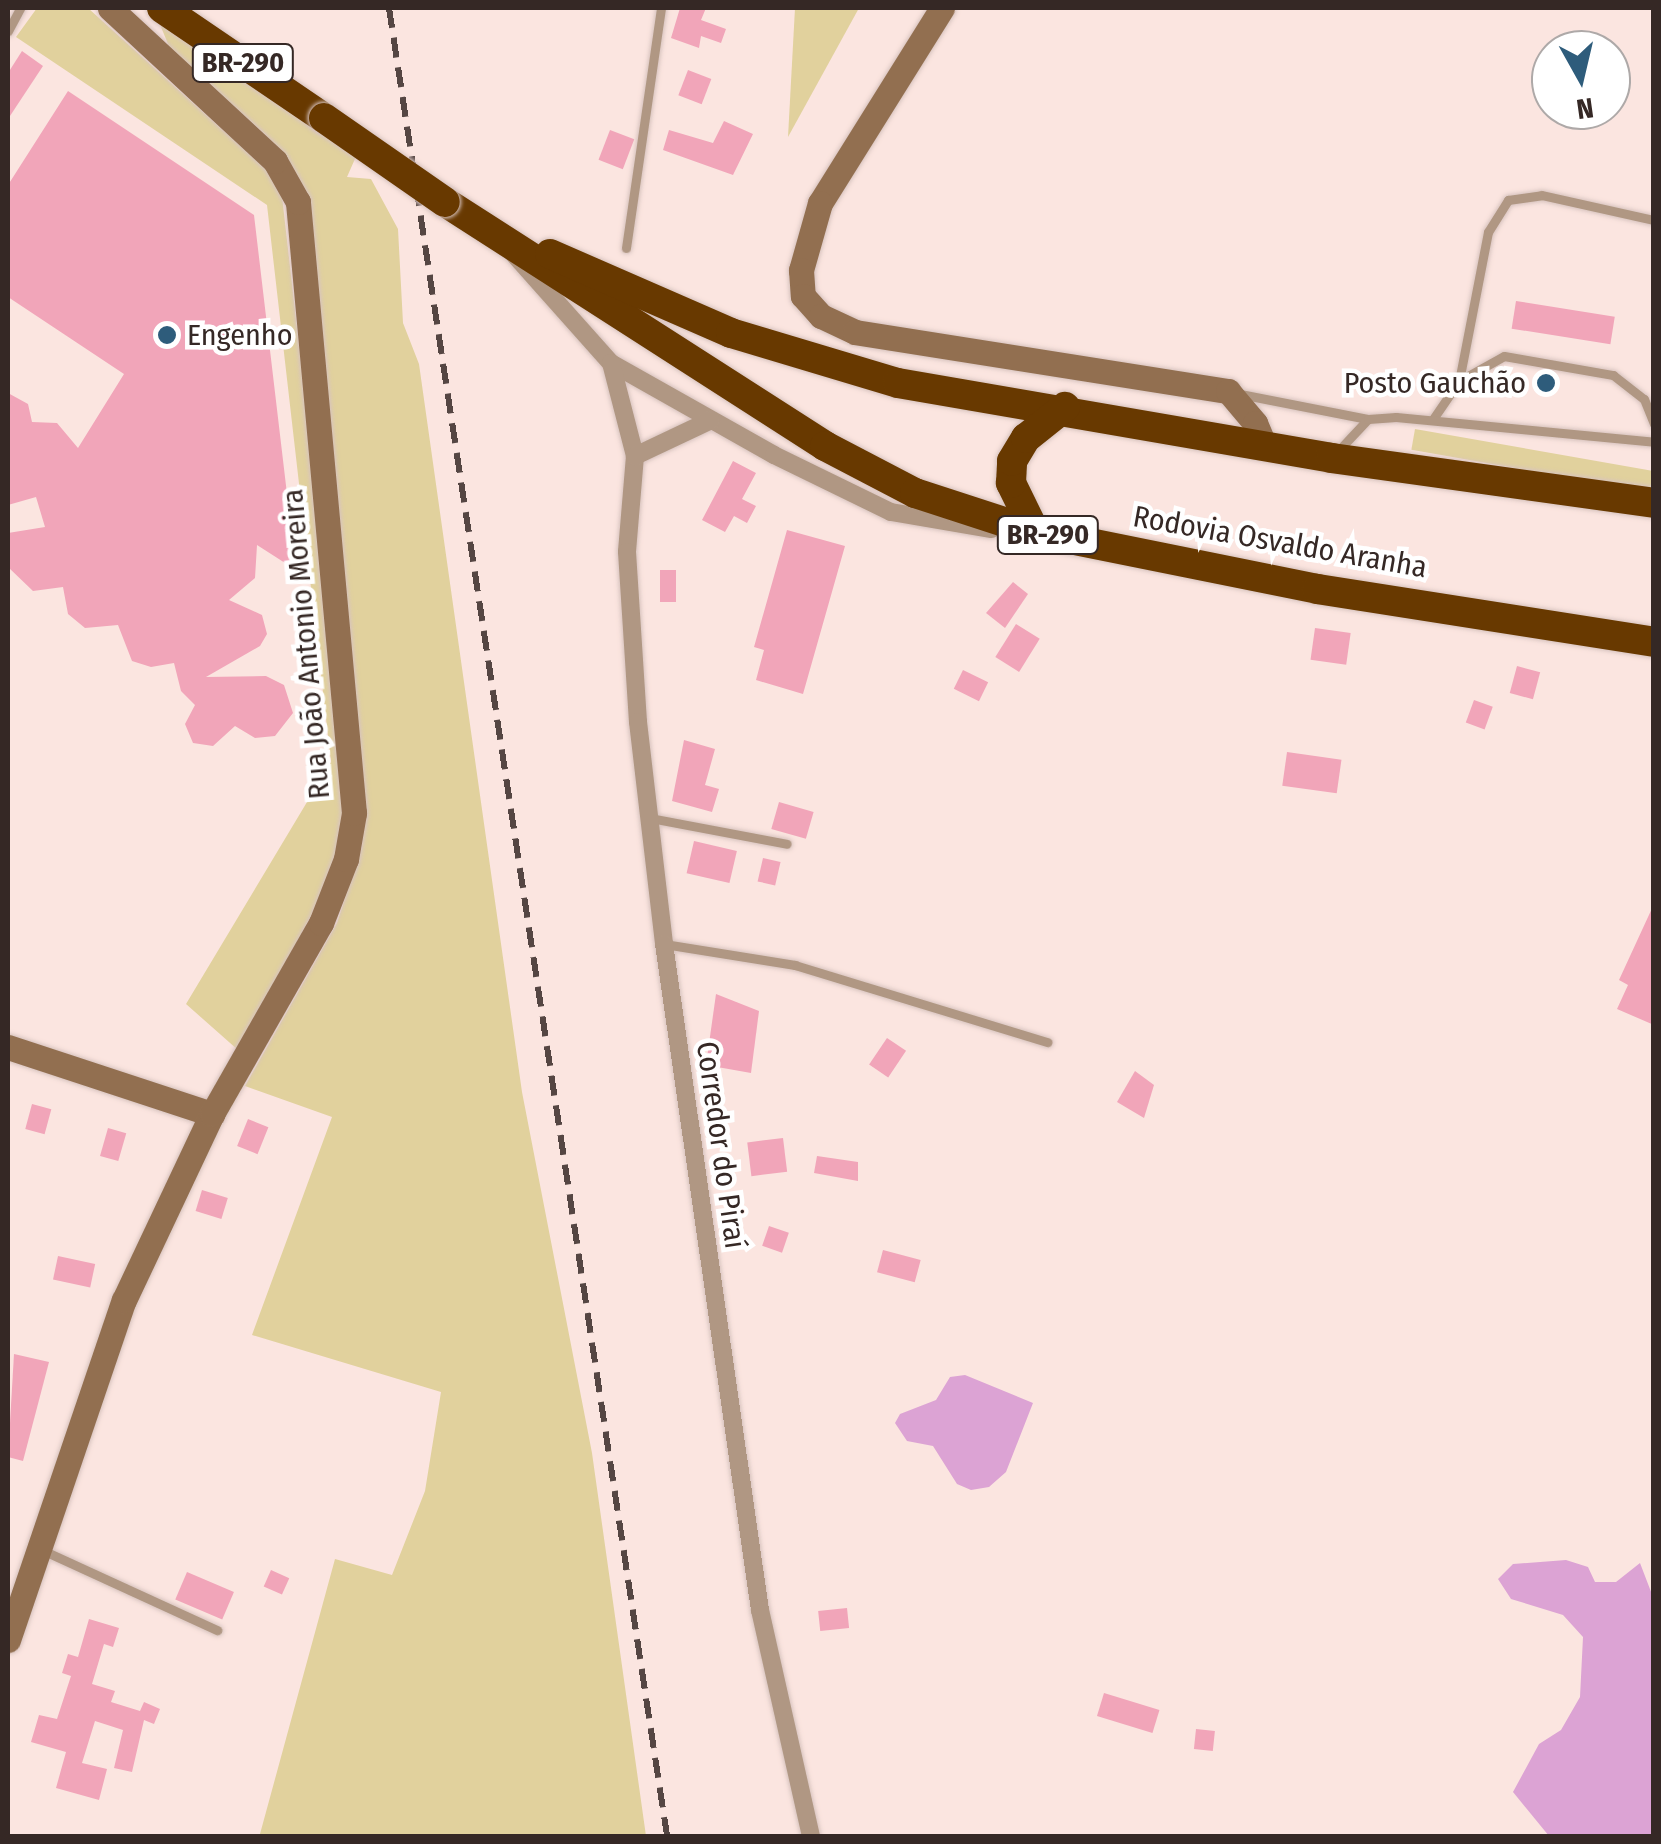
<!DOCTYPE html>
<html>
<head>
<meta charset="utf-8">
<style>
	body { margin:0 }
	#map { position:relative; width:1661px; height:1844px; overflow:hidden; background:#fbe5e0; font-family:"Fira Sans Condensed",sans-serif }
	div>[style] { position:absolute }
	.green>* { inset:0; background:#e1d19d; transform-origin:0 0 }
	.water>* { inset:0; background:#dca3d4 }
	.building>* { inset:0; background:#f1a5b9; transform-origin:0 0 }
	.roads { filter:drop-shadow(0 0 2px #d7c3be) drop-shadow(0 0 2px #d7c3be) }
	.lane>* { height:9px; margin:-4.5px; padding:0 4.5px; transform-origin:4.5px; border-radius:4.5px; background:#b09783 }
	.street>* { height:18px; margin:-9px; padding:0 9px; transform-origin:9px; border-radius:9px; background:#b09783 }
	.secondary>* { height:25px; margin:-12.5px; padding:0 12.5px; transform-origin:12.5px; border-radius:12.5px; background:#926f50 }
	.highway>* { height:30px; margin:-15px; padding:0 15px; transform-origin:15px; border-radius:15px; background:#683900 }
	.rail>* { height:6px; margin-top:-3px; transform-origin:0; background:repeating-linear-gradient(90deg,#554643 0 20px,transparent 0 30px) }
	.bridges { filter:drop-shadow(0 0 2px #d7c3be) drop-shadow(0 0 2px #d7c3be) }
	.highway-bridge>* { height:30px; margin:-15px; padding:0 15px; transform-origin:15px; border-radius:15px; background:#683900 }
	.dots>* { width:28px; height:28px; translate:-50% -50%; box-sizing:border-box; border:5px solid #fff; border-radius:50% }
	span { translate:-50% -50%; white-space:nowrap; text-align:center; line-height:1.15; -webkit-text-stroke:9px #fff; paint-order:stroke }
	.shield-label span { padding:2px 8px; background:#fff; border:2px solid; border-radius:8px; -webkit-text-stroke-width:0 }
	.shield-label { font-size:28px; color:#352825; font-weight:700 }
	.poi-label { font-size:30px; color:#352825 }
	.left { translate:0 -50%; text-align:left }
	.right { translate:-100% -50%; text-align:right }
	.street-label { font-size:30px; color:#352825 }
	.frame { position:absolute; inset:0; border:10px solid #352825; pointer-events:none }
	.north { position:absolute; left:1531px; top:30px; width:100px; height:100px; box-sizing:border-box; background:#fff; border:2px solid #aea9a8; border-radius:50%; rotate:172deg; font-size:28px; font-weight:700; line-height:40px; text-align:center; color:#352825 }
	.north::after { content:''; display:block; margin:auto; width:35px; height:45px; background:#2e5c7b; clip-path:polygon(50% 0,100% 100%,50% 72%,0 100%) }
</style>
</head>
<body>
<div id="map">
	<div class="green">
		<i style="clip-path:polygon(37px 8px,88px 8px,270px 173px,282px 196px,351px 805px,340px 862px,238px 1050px,186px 1004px,331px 762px,267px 205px,16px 37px)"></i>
		<i style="clip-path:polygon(795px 8px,859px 8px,788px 137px)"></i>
		<i style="clip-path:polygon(157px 17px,358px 152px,347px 177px,371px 179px,398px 229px,403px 323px,419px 364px,522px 1092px,592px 1453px,646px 1836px,260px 1834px,335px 1559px,392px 1575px,425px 1491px,441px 1392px,252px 1335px,332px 1117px,245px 1086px,337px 923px,362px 847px,364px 792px,302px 189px,266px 135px,170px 49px)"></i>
		<i style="left:1415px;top:429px;width:242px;height:21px;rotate:10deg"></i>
	</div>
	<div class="water">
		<i style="clip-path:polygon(965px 1375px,1033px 1403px,1006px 1472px,989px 1487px,971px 1490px,957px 1484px,933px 1446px,907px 1441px,895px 1423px,900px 1414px,936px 1400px,950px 1377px)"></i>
		<i style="clip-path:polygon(1566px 1560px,1588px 1567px,1595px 1582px,1616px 1582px,1640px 1563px,1653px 1597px,1653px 1836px,1549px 1836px,1513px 1792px,1539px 1744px,1561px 1730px,1580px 1697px,1583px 1637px,1563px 1615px,1511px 1599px,1498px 1579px,1513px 1564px)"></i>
	</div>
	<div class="building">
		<i style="clip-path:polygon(680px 8px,706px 8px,701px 20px,726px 29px,721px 43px,701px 36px,699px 48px,671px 38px)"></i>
		<i style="clip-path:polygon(22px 51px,43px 66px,8px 119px,8px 73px)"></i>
		<i style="left:688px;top:70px;width:25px;height:27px;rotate:21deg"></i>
		<i style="clip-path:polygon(68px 91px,254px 215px,296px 570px,257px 545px,255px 578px,229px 600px,262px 615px,267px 634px,260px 646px,206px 677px,266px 676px,284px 685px,293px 713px,275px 736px,255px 738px,235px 726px,213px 746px,193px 743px,185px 724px,195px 705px,181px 691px,174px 663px,151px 667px,132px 661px,118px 625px,85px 628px,68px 614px,63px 587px,33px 591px,8px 567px,8px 533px,45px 527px,36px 497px,8px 505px,8px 393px,28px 404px,32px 422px,57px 423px,78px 448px,124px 374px,8px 297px,8px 185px)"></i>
		<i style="clip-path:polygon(724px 121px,753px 134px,733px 175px,663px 150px,669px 130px,713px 143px)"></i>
		<i style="left:610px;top:130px;width:26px;height:32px;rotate:21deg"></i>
		<i style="left:1516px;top:301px;width:100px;height:28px;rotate:9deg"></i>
		<i style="clip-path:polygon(733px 461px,756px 473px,742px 499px,756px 506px,747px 523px,734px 516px,725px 532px,702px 520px)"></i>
		<i style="clip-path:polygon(787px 530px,845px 546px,803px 694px,756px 680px,764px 650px,754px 647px)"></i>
		<i style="left:660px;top:570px;width:16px;height:32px"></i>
		<i style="clip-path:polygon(1013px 582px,1028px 594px,1005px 628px,986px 613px)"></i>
		<i style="left:1016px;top:624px;width:28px;height:39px;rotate:32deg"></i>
		<i style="left:1315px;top:628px;width:36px;height:32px;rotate:8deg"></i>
		<i style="left:1517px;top:666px;width:24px;height:28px;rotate:15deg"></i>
		<i style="left:963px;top:670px;width:28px;height:21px;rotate:26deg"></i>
		<i style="left:1474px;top:700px;width:20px;height:24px;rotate:20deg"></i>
		<i style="clip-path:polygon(684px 740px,715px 749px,705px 785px,719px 789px,712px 812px,672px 801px)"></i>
		<i style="left:1287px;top:752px;width:55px;height:34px;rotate:8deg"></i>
		<i style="left:779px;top:802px;width:36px;height:28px;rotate:16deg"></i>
		<i style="left:694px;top:841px;width:44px;height:33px;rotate:13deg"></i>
		<i style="left:763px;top:858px;width:18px;height:24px;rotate:13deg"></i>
		<i style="clip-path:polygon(1654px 904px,1654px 1025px,1617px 1009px,1628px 985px,1619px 980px)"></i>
		<i style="clip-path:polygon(716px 994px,759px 1011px,751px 1073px,706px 1065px)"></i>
		<i style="left:887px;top:1038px;width:23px;height:32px;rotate:34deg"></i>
		<i style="clip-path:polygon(1135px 1071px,1154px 1085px,1144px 1118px,1117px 1102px)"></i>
		<i style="left:32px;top:1104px;width:20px;height:26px;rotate:15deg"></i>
		<i style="left:248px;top:1119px;width:22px;height:29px;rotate:22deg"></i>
		<i style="left:108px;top:1128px;width:19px;height:29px;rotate:16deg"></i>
		<i style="left:783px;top:1138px;width:34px;height:36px;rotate:83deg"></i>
		<i style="clip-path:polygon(817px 1156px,858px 1162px,858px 1181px,814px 1173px)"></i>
		<i style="left:202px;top:1190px;width:27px;height:22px;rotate:17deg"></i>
		<i style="left:769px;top:1226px;width:21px;height:21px;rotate:19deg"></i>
		<i style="left:883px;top:1250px;width:39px;height:23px;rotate:15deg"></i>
		<i style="left:58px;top:1256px;width:38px;height:24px;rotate:12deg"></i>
		<i style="clip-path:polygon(14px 1354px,49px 1362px,23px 1461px,8px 1457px)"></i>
		<i style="left:271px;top:1570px;width:20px;height:18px;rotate:24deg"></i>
		<i style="left:187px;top:1572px;width:51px;height:30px;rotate:23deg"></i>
		<i style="left:847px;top:1608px;width:20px;height:29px;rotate:84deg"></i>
		<i style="clip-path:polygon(89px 1619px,119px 1628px,113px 1647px,104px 1644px,92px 1684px,115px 1691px,111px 1702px,140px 1711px,144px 1702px,160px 1709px,154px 1724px,144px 1720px,132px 1772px,114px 1768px,123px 1730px,95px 1721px,82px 1763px,107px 1769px,99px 1800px,56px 1788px,66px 1752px,31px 1742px,39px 1715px,57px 1719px,71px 1676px,62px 1673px,68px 1654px,78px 1657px)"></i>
		<i style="left:1104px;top:1693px;width:58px;height:24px;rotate:17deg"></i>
		<i style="left:1196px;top:1729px;width:19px;height:20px;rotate:6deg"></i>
	</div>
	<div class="roads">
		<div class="lane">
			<i style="left:8px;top:31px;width:26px;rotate:-62deg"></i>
			<i style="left:626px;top:248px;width:243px;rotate:-81.7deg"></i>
			<i style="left:1459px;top:381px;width:152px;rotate:-79deg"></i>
			<i style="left:1488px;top:232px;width:38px;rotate:-58deg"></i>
			<i style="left:1508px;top:200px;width:34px;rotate:-8deg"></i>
			<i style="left:1542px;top:195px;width:115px;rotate:12.6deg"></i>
			<i style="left:1240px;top:394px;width:130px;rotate:11.1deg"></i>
			<i style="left:1433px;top:419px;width:46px;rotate:-55.6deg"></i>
			<i style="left:1459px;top:381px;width:51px;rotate:-29.1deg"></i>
			<i style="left:1504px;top:356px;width:111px;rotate:9.9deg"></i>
			<i style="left:1613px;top:375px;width:39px;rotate:38deg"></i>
			<i style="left:1644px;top:399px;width:27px;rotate:68deg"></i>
			<i style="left:1337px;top:452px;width:45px;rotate:-46.8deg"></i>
			<i style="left:1368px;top:419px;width:28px;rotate:-4deg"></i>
			<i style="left:1396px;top:417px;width:259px;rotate:5.5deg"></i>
			<i style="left:650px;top:818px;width:139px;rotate:10.7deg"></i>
			<i style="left:664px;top:944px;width:133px;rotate:9.1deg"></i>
			<i style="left:795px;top:965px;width:264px;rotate:17deg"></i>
			<i style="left:40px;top:1549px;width:195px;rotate:24.6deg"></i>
		</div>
		<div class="street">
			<i style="left:512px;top:252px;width:149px;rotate:48.3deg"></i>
			<i style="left:611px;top:363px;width:187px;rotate:29.4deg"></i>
			<i style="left:774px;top:455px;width:130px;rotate:26deg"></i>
			<i style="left:891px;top:512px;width:102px;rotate:9.6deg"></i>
			<i style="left:611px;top:363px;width:96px;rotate:75.5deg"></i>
			<i style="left:635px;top:456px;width:96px;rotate:94.8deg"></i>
			<i style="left:627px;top:552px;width:170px;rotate:86.3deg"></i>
			<i style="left:638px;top:722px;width:224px;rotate:83.3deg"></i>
			<i style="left:664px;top:944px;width:673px;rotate:81.8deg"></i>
			<i style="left:760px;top:1610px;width:232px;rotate:77.3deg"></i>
			<i style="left:635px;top:456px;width:84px;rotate:-25.3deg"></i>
		</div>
		<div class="secondary">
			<i style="left:942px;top:8px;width:230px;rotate:122deg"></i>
			<i style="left:820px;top:203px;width:70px;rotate:105.8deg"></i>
			<i style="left:801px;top:270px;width:26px;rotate:86deg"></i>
			<i style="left:803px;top:296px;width:27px;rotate:48deg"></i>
			<i style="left:821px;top:316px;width:38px;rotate:25deg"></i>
			<i style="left:855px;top:332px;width:378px;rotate:9deg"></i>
			<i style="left:1228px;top:391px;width:42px;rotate:49.8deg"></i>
			<i style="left:1255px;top:423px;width:26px;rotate:67deg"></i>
			<i style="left:8px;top:1047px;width:215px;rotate:18.2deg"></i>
			<i style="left:8px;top:1640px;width:359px;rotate:-71.2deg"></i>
			<i style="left:124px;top:1300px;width:206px;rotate:-64.7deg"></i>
			<i style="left:212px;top:1114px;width:220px;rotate:-60.3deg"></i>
			<i style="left:321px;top:923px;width:69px;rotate:-68.7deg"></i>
			<i style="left:346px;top:859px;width:47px;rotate:-80.1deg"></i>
			<i style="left:354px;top:813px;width:614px;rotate:-95.24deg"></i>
			<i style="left:298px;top:202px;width:47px;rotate:-119.3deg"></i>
			<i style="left:275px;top:161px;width:225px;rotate:-137.2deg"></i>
		</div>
		<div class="highway">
			<i style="left:162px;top:8px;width:196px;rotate:34.2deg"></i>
			<i style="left:445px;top:202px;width:452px;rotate:32.7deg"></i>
			<i style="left:825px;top:446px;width:102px;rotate:27.6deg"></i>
			<i style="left:915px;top:493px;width:126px;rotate:18deg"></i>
			<i style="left:1035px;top:532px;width:288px;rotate:11.4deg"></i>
			<i style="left:1317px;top:589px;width:341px;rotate:8.9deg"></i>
			<i style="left:550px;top:254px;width:197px;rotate:23.6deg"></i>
			<i style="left:731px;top:333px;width:174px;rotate:16.7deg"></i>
			<i style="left:898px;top:383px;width:439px;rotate:9.8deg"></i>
			<i style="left:1331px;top:458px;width:326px;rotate:7.9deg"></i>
			<i style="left:1035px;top:532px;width:55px;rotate:-116.1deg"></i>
			<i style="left:1011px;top:483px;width:22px;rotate:-87deg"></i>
			<i style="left:1012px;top:461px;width:27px;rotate:-59deg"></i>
			<i style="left:1026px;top:438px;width:50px;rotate:-38.5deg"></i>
		</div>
	</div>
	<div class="rail">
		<i style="left:389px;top:8px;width:1849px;rotate:81.35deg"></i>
	</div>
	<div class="bridges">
		<div class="highway-bridge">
			<i style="left:324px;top:118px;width:147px;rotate:34.8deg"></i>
		</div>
	</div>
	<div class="dots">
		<i style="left:167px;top:335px;background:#2e5c7b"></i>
		<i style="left:1546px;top:383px;background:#2e5c7b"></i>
	</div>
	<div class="shield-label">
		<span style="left:243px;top:63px">BR-290</span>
		<span style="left:1048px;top:535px">BR-290</span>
	</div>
	<div class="poi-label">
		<span class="left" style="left:187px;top:335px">Engenho</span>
		<span class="right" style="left:1526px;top:383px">Posto Gauchão</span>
	</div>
	<div class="street-label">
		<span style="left:1280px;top:542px;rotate:10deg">Rodovia Osvaldo Aranha</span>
		<span style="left:306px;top:644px;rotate:-95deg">Rua João Antonio Moreira</span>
		<span style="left:721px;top:1145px;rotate:82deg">Corredor do Piraí</span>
	</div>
	<div class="frame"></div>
	<div class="north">N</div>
</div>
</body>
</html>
